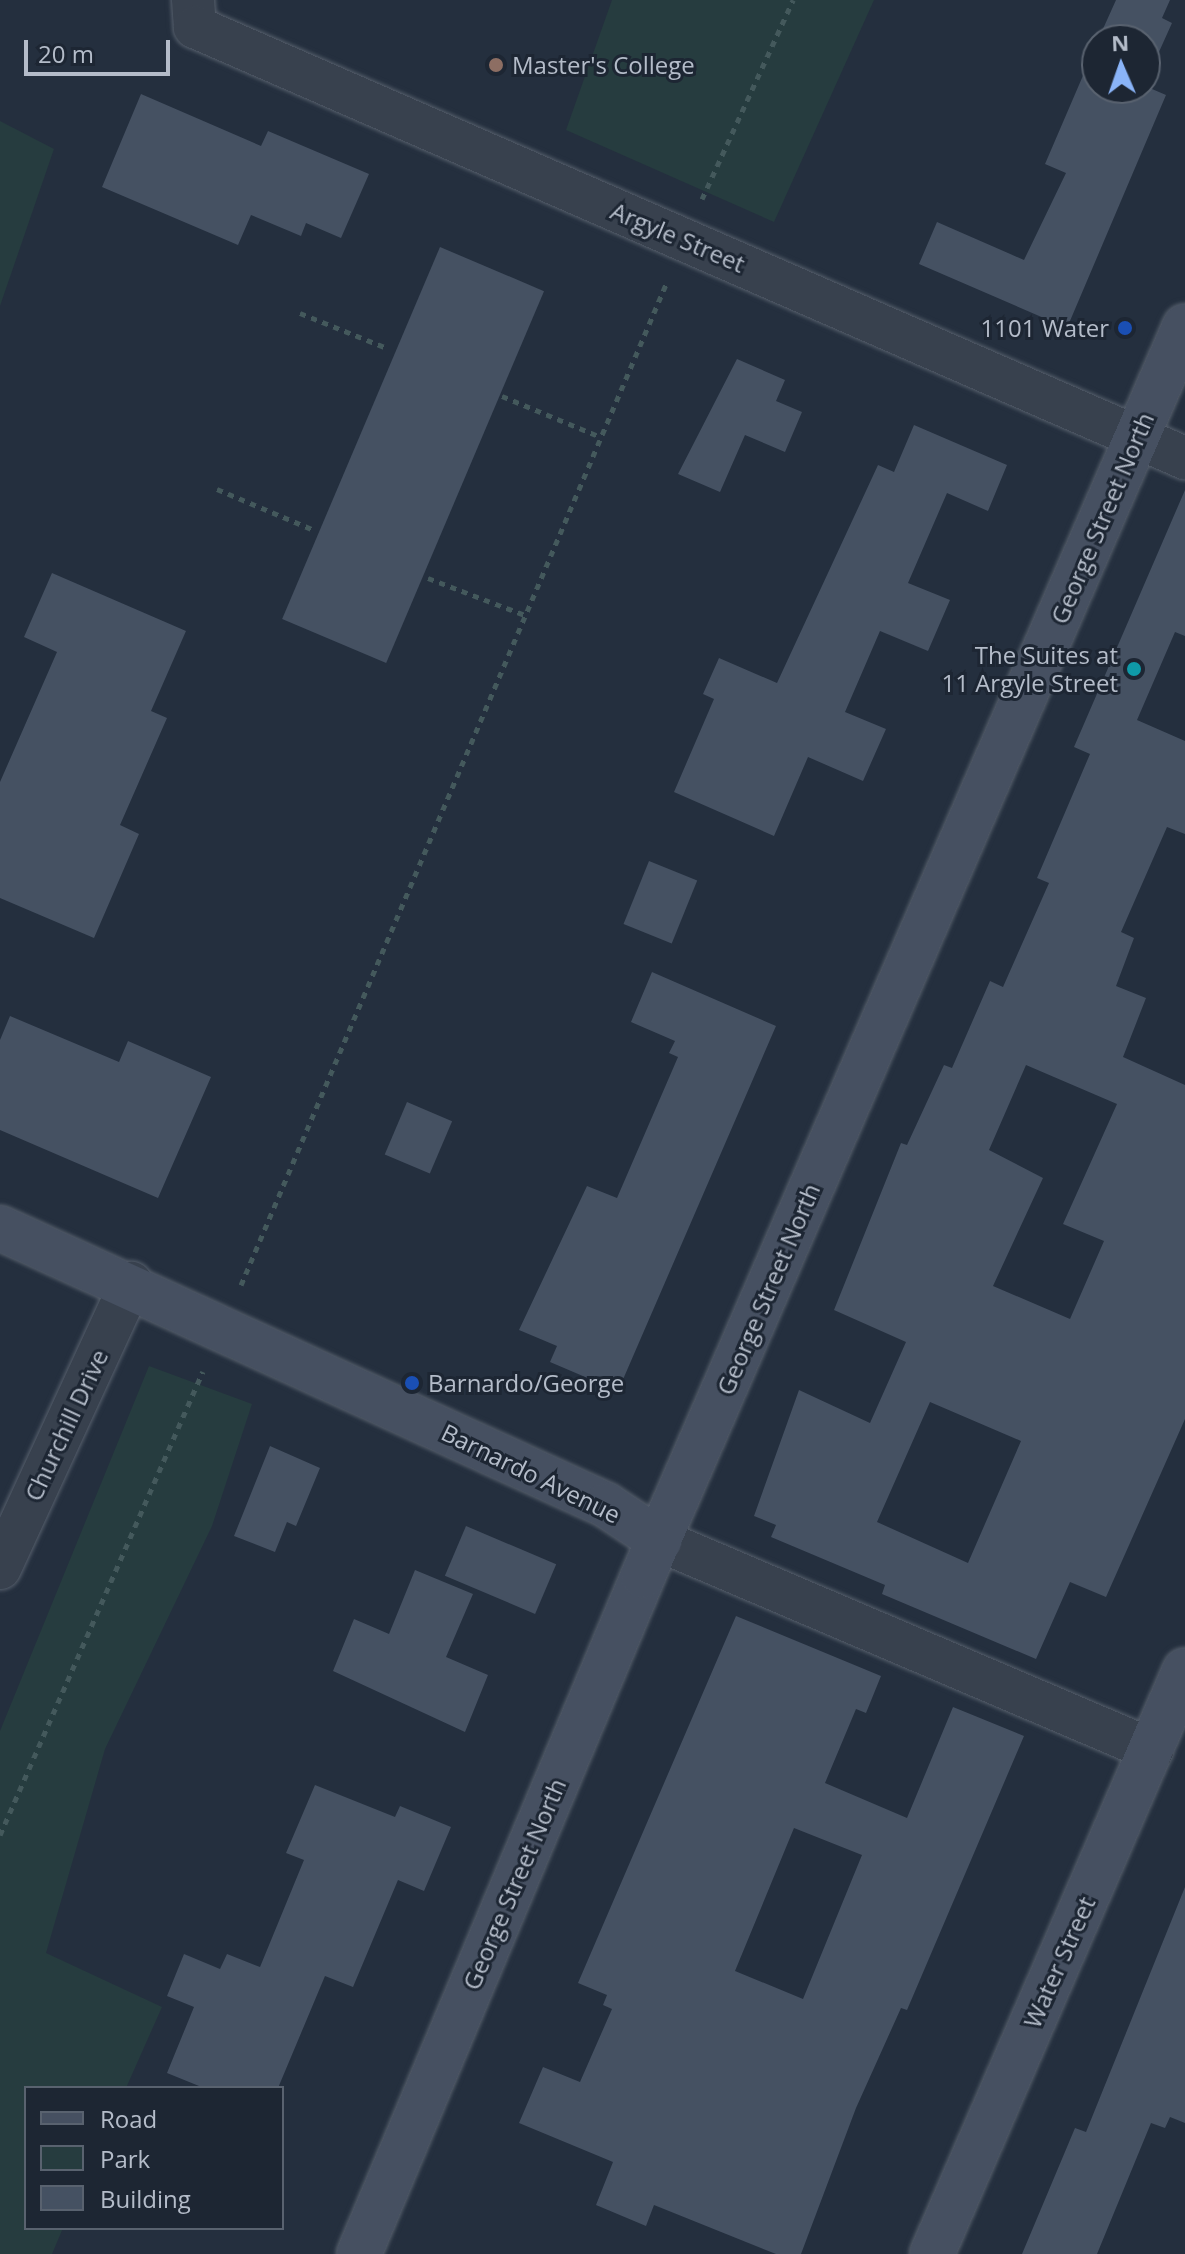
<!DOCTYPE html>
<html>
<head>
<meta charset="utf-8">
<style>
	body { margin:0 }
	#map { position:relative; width:1185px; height:2254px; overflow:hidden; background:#242f3e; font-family:"Open Sans",sans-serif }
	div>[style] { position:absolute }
	.green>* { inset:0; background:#263c3f }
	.building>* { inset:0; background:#455162; transform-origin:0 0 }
	.path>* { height:5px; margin-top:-2.5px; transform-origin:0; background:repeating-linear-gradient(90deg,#44595c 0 6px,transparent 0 12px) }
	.roads { filter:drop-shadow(0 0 2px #565f6c) drop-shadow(0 0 2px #565f6c) }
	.street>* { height:42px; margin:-21px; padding:0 21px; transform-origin:21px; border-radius:21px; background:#38414e }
	.secondary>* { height:44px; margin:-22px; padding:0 22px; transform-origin:22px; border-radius:22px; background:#465061 }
	.dots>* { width:22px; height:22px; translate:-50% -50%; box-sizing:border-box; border:4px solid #1d2633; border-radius:50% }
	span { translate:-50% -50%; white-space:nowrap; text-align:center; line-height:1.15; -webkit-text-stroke:6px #1d2633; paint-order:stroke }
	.poi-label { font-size:24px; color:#b4bcc9 }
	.left { translate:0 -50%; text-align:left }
	.right { translate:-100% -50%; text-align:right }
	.street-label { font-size:24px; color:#b4bcc9 }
	.legend { position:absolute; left:24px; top:2086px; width:260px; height:144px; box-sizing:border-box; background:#1d2633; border:2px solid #59626f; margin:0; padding:10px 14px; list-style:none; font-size:24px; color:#b4bcc9 }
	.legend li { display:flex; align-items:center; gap:16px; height:40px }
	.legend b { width:40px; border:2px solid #59626f }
	.north { position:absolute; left:1081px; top:24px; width:80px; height:80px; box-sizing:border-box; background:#1d2633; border:2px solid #59626f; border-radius:50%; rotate:358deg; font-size:22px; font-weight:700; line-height:32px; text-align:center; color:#b4bcc9 }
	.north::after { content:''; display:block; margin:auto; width:28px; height:36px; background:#8ab4f8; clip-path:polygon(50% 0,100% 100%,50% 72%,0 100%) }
	.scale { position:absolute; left:24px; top:40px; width:146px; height:36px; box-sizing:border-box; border:4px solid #b4bcc9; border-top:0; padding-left:10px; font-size:24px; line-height:28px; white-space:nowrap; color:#b4bcc9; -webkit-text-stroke:6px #1d2633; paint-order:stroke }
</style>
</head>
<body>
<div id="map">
	<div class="green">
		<i style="clip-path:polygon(612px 0,874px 0,774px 222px,566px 130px)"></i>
		<i style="clip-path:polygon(0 121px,54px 149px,0 306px)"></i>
		<i style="clip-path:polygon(149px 1366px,252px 1404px,212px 1526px,105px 1749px,46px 1953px,162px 2007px,126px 2088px,26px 2088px,26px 2228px,63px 2228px,52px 2254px,0 2254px,0 1731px)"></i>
	</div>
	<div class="building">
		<i style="clip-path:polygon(1116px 0,1170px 0,1162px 18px,1172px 23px,1145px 83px,1145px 40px,1098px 40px)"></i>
		<i style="clip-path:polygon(1097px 43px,1097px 88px,1145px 86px,1166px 95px,1067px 328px,919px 264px,937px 222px,1024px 260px,1066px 173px,1045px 164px)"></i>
		<i style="clip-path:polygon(141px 94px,261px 146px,268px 131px,369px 174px,341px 238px,306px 223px,301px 236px,251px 215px,238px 245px,102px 187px)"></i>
		<i style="left:440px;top:247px;width:113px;height:404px;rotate:23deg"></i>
		<i style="clip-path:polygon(737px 359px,785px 380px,776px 401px,802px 412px,785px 452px,745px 435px,720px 492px,678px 474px)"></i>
		<i style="clip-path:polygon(914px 425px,1007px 465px,988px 511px,947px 493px,908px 583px,950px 600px,928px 651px,880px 631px,845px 712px,886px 729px,863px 781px,808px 757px,774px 836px,674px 792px,714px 699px,703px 694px,719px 658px,777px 683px,878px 465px,894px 472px)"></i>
		<i style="clip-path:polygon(evenodd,1185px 490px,1185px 636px,1175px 632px,1137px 720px,1185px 741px,1185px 834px,1167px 827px,1121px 932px,1134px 938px,1116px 986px,1146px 998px,1123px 1057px,1185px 1085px,1185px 1419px,1106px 1597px,1070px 1582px,1036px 1659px,882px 1594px,885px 1585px,771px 1537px,776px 1525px,754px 1516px,799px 1390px,870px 1423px,906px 1342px,834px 1310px,901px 1143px,907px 1145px,944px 1065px,952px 1068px,990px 981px,1003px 987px,1049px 883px,1037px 878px,1090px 754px,1074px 747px,1185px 490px,1026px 1065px,1117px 1104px,1063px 1224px,1104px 1241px,1070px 1319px,993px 1286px,1043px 1178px,989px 1150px,1026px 1065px,1185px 490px,930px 1402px,1021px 1441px,968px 1563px,877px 1522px,930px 1402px)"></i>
		<i style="clip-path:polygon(52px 573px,186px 631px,151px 711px,167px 718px,120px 825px,139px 834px,94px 938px,0 898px,0 782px,57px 652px,24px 637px)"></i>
		<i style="left:649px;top:861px;width:52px;height:68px;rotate:22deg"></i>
		<i style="clip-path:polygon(652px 972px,776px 1026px,618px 1391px,550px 1362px,557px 1346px,519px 1330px,587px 1186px,617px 1198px,678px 1057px,669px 1053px,675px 1041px,631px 1022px)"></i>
		<i style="clip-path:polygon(10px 1016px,119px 1062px,128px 1041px,211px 1077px,158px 1198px,0 1130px,0 1040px)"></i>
		<i style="left:407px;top:1102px;width:49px;height:57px;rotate:23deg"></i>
		<i style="clip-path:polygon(270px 1446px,320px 1468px,296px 1526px,287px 1522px,275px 1552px,234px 1536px)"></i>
		<i style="left:466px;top:1526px;width:98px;height:54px;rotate:23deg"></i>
		<i style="clip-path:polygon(415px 1570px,473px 1594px,446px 1657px,488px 1675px,465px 1732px,333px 1671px,354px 1619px,389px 1634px)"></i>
		<i style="clip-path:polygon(evenodd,736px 1616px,881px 1676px,866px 1713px,856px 1709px,825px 1783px,907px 1818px,953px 1707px,1024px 1736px,907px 2010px,901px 2008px,856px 2108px,801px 2254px,776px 2254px,654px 2205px,646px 2226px,596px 2205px,613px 2162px,519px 2123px,543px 2067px,580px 2082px,612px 2009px,603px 2005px,607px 1995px,578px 1983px,736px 1616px,794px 1828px,862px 1855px,803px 1999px,735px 1971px,794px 1828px)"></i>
		<i style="clip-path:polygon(315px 1785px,395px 1817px,400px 1806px,451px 1827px,424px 1891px,398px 1880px,353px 1987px,325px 1976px,278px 2088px,204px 2088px,167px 2073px,194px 2007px,167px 1996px,184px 1954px,220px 1969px,227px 1954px,260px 1967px,304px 1860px,286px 1853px)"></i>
		<i style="clip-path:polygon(1185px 1887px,1185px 2123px,1170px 2117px,1165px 2128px,1151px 2123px,1097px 2254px,1022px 2254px,1075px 2128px,1086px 2132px)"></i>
	</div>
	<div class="path">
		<i style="left:702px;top:199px;width:219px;rotate:-65.4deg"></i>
		<i style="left:300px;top:313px;width:94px;rotate:21.9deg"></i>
		<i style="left:502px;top:396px;width:107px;rotate:22.5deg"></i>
		<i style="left:217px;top:489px;width:105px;rotate:22.9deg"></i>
		<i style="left:428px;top:578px;width:104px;rotate:20.9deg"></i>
		<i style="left:241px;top:1285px;width:1090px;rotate:-66.99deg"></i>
		<i style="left:0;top:1835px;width:506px;rotate:-66.37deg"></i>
	</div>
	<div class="roads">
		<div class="street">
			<i style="left:193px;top:0;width:27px;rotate:86deg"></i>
			<i style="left:195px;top:27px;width:1080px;rotate:23.53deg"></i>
			<i style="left:659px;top:1540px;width:536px;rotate:23.07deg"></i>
			<i style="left:0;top:1568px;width:314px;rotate:-65.3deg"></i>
		</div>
		<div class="secondary">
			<i style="left:0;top:1228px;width:666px;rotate:24.56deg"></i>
			<i style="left:606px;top:1505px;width:64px;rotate:33.4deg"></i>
			<i style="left:359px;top:2254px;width:735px;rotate:-67.27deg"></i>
			<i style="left:643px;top:1576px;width:1362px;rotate:-66.56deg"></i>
			<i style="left:932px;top:2254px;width:636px;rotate:-66.58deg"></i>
		</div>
	</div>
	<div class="dots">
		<i style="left:496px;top:65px;background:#8d6e63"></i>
		<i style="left:1125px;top:328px;background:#1a4fb4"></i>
		<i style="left:1134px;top:669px;background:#0f9aa8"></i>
		<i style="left:412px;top:1383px;background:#1a4fb4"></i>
	</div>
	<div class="poi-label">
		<span class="left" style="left:512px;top:65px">Master's College</span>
		<span class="right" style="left:1109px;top:328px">1101 Water</span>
		<span class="right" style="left:1118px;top:669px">The Suites at<br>11 Argyle Street</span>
		<span class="left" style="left:428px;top:1383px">Barnardo/George</span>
	</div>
	<div class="street-label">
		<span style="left:678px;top:237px;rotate:23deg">Argyle Street</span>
		<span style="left:1102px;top:518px;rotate:-67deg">George Street North</span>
		<span style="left:768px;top:1289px;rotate:-67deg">George Street North</span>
		<span style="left:66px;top:1425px;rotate:-65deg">Churchill Drive</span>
		<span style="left:531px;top:1473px;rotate:26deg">Barnardo Avenue</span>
		<span style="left:514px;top:1884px;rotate:-67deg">George Street North</span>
		<span style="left:1059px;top:1962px;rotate:-66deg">Water Street</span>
	</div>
	<ul class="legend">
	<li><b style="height:10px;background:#465061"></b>Road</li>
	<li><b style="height:22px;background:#263c3f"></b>Park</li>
	<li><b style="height:22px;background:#455162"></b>Building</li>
	</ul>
	<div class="north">N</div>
	<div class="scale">20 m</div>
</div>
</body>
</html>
